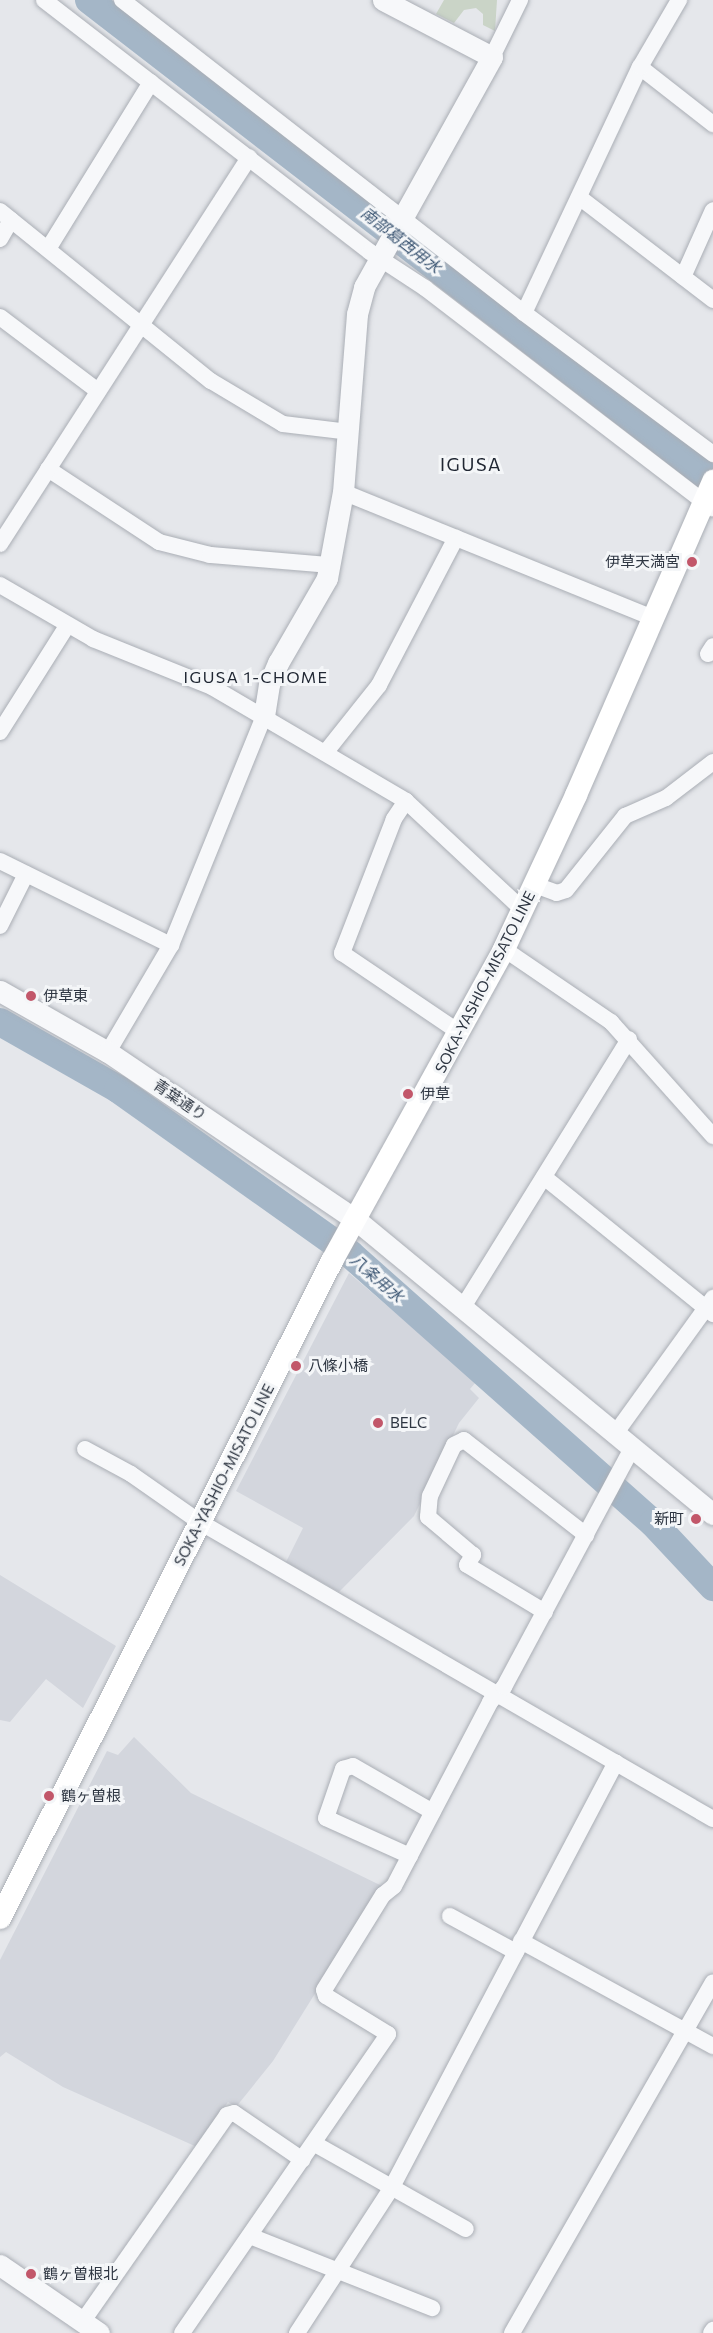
<!DOCTYPE html>
<html>
<head>
<meta charset="utf-8">
<style>
	body { margin:0 }
	#map { position:relative; width:713px; height:2333px; overflow:hidden; background:#e5e7eb; font-family:Commissioner,"Noto Sans JP",sans-serif }
	div>[style] { position:absolute }
	.built>* { inset:0; background:#d3d6dd }
	.green>* { inset:0; background:#cad4c7 }
	.river>* { height:28px; margin:-14px; padding:0 14px; transform-origin:14px; border-radius:14px; background:#a4b6c7 }
	.roads { filter:drop-shadow(0 0 2px #aaaeb5) drop-shadow(0 0 2px #aaaeb5) }
	.minor>* { height:16px; margin:-8px; padding:0 8px; transform-origin:8px; border-radius:8px; background:#f7f8fa }
	.tertiary>* { height:21px; margin:-10.5px; padding:0 10.5px; transform-origin:10.5px; border-radius:10.5px; background:#f7f8fa }
	.secondary>* { height:22px; margin:-11px; padding:0 11px; transform-origin:11px; border-radius:11px; background:#fff }
	.dots>* { width:16px; height:16px; translate:-50% -50%; box-sizing:border-box; border:3px solid #f4f6f8; border-radius:50% }
	span { translate:-50% -50%; white-space:nowrap; text-align:center; line-height:1.15; -webkit-text-stroke:6px #f4f6f8; paint-order:stroke }
	.poi-label { font-size:15px; color:#2e3642 }
	.right { translate:-100% -50%; text-align:right }
	.left { translate:0 -50%; text-align:left }
	.street-label { font-size:15px; color:#2e3642 }
	.water-label { font-size:16px; color:#3b5572; font-style:italic }
	.neighbourhood-label { font-size:16px; color:#202733; letter-spacing:1.5px }
	.quarter-label { font-size:18px; color:#202733; letter-spacing:1.5px }
</style>
</head>
<body>
<div id="map">
	<div class="built">
		<i style="clip-path:polygon(349px 1273px,476px 1382px,470px 1389px,479px 1398px,459px 1423px,414px 1516px,339px 1592px,286px 1562px,303px 1528px,236px 1491px)"></i>
		<i style="clip-path:polygon(0 1575px,116px 1646px,83px 1708px,46px 1679px,10px 1722px,0 1720px)"></i>
		<i style="clip-path:polygon(134px 1737px,191px 1793px,382px 1886px,273px 2061px,236px 2107px,228px 2102px,197px 2147px,63px 2087px,6px 2052px,0 2057px,0 1960px,107px 1751px,118px 1755px)"></i>
	</div>
	<div class="green">
		<i style="clip-path:polygon(444px 0,497px 0,495px 31px,483px 25px,483px 14px,476px 8px,464px 10px,454px 23px,436px 14px)"></i>
	</div>
	<div class="river">
		<i style="left:89px;top:0;width:788px;rotate:37.63deg"></i>
		<i style="left:0;top:1022px;width:136px;rotate:29.6deg"></i>
		<i style="left:118px;top:1089px;width:285px;rotate:35.4deg"></i>
		<i style="left:350px;top:1254px;width:405px;rotate:41.6deg"></i>
		<i style="left:653px;top:1523px;width:88px;rotate:46.8deg"></i>
	</div>
	<div class="roads">
		<div class="minor">
			<i style="left:44px;top:0;width:412px;rotate:37.7deg"></i>
			<i style="left:370px;top:252px;width:66px;rotate:33.2deg"></i>
			<i style="left:425px;top:288px;width:362px;rotate:37.5deg"></i>
			<i style="left:122px;top:0;width:509px;rotate:37.9deg"></i>
			<i style="left:524px;top:313px;width:236px;rotate:36.7deg"></i>
			<i style="left:492px;top:57px;width:64px;rotate:-63.8deg"></i>
			<i style="left:640px;top:67px;width:93px;rotate:38deg"></i>
			<i style="left:579px;top:197px;width:169px;rotate:37.5deg"></i>
			<i style="left:0;top:211px;width:271px;rotate:38.9deg"></i>
			<i style="left:211px;top:381px;width:84px;rotate:30.8deg"></i>
			<i style="left:283px;top:424px;width:66px;rotate:6.9deg"></i>
			<i style="left:0;top:239px;width:22px;rotate:-60deg"></i>
			<i style="left:48px;top:249px;width:196px;rotate:-58.3deg"></i>
			<i style="left:683px;top:277px;width:73px;rotate:-65.9deg"></i>
			<i style="left:524px;top:313px;width:272px;rotate:-64.8deg"></i>
			<i style="left:640px;top:67px;width:78px;rotate:-59.8deg"></i>
			<i style="left:0;top:317px;width:123px;rotate:37.1deg"></i>
			<i style="left:48px;top:469px;width:133px;rotate:33.3deg"></i>
			<i style="left:159px;top:542px;width:53px;rotate:14.3deg"></i>
			<i style="left:210px;top:555px;width:119px;rotate:4.8deg"></i>
			<i style="left:343px;top:492px;width:335px;rotate:22.1deg"></i>
			<i style="left:0;top:544px;width:460px;rotate:-57.2deg"></i>
			<i style="left:0;top:585px;width:108px;rotate:30.1deg"></i>
			<i style="left:93px;top:639px;width:128px;rotate:22deg"></i>
			<i style="left:212px;top:687px;width:225px;rotate:30.4deg"></i>
			<i style="left:406px;top:801px;width:160px;rotate:43deg"></i>
			<i style="left:708px;top:654px;width:9px;rotate:-58deg"></i>
			<i style="left:0;top:732px;width:125px;rotate:-57.7deg"></i>
			<i style="left:325px;top:753px;width:87px;rotate:-51.5deg"></i>
			<i style="left:379px;top:685px;width:166px;rotate:-62.4deg"></i>
			<i style="left:406px;top:801px;width:22px;rotate:124deg"></i>
			<i style="left:394px;top:819px;width:144px;rotate:111.2deg"></i>
			<i style="left:342px;top:953px;width:143px;rotate:34.1deg"></i>
			<i style="left:0;top:861px;width:191px;rotate:26.2deg"></i>
			<i style="left:535px;top:885px;width:23px;rotate:20deg"></i>
			<i style="left:557px;top:893px;width:9px;rotate:-18deg"></i>
			<i style="left:566px;top:890px;width:95px;rotate:-51.4deg"></i>
			<i style="left:625px;top:816px;width:45px;rotate:-23.7deg"></i>
			<i style="left:666px;top:798px;width:59px;rotate:-37.5deg"></i>
			<i style="left:0;top:926px;width:58px;rotate:-63.4deg"></i>
			<i style="left:504px;top:949px;width:130px;rotate:34.3deg"></i>
			<i style="left:611px;top:1022px;width:153px;rotate:48.2deg"></i>
			<i style="left:108px;top:1052px;width:124px;rotate:-59.5deg"></i>
			<i style="left:171px;top:945px;width:247px;rotate:-67.9deg"></i>
			<i style="left:544px;top:1177px;width:218px;rotate:39deg"></i>
			<i style="left:463px;top:1307px;width:315px;rotate:-58.2deg"></i>
			<i style="left:615px;top:1434px;width:168px;rotate:-54.2deg"></i>
			<i style="left:85px;top:1449px;width:52px;rotate:28.5deg"></i>
			<i style="left:131px;top:1474px;width:82px;rotate:35deg"></i>
			<i style="left:198px;top:1521px;width:595px;rotate:30.06deg"></i>
			<i style="left:545px;top:1612px;width:91px;rotate:-148.9deg"></i>
			<i style="left:467px;top:1565px;width:12px;rotate:-59deg"></i>
			<i style="left:473px;top:1555px;width:59px;rotate:-139.8deg"></i>
			<i style="left:428px;top:1517px;width:21px;rotate:-85deg"></i>
			<i style="left:430px;top:1496px;width:56px;rotate:-64.8deg"></i>
			<i style="left:454px;top:1445px;width:11px;rotate:-27deg"></i>
			<i style="left:464px;top:1440px;width:155px;rotate:37.9deg"></i>
			<i style="left:410px;top:1856px;width:92px;rotate:-155.7deg"></i>
			<i style="left:326px;top:1818px;width:52px;rotate:-70.9deg"></i>
			<i style="left:343px;top:1769px;width:10px;rotate:-17deg"></i>
			<i style="left:353px;top:1766px;width:92px;rotate:29.9deg"></i>
			<i style="left:450px;top:1916px;width:75px;rotate:28.6deg"></i>
			<i style="left:521px;top:1941px;width:219px;rotate:28.7deg"></i>
			<i style="left:315px;top:2144px;width:173px;rotate:29.4deg"></i>
			<i style="left:250px;top:2236px;width:196px;rotate:21.6deg"></i>
			<i style="left:83px;top:2321px;width:251px;rotate:-55deg"></i>
			<i style="left:227px;top:2115px;width:7px;rotate:-16deg"></i>
			<i style="left:234px;top:2113px;width:83px;rotate:34.3deg"></i>
			<i style="left:182px;top:2333px;width:363px;rotate:-55.4deg"></i>
			<i style="left:388px;top:2034px;width:73px;rotate:-148.5deg"></i>
			<i style="left:326px;top:1996px;width:6px;rotate:-108deg"></i>
			<i style="left:324px;top:1990px;width:112px;rotate:-58.2deg"></i>
			<i style="left:383px;top:1895px;width:14px;rotate:-39deg"></i>
			<i style="left:394px;top:1886px;width:208px;rotate:-62.4deg"></i>
			<i style="left:490px;top:1702px;width:21px;rotate:-47deg"></i>
			<i style="left:504px;top:1687px;width:271px;rotate:-61.8deg"></i>
			<i style="left:297px;top:2333px;width:174px;rotate:-56.9deg"></i>
			<i style="left:392px;top:2187px;width:480px;rotate:-62.2deg"></i>
			<i style="left:512px;top:2333px;width:404px;rotate:-60.2deg"></i>
			<i style="left:711px;top:2333px;width:4px;rotate:-56deg"></i>
		</div>
		<div class="tertiary">
			<i style="left:264px;top:716px;width:32px;rotate:-81deg"></i>
			<i style="left:269px;top:684px;width:23px;rotate:-67deg"></i>
			<i style="left:278px;top:663px;width:98px;rotate:-60deg"></i>
			<i style="left:327px;top:578px;width:87px;rotate:-79.5deg"></i>
			<i style="left:343px;top:492px;width:179px;rotate:-85.5deg"></i>
			<i style="left:357px;top:314px;width:28px;rotate:-75deg"></i>
			<i style="left:364px;top:287px;width:263px;rotate:-60.9deg"></i>
			<i style="left:492px;top:57px;width:123px;rotate:-152.4deg"></i>
			<i style="left:0;top:991px;width:124px;rotate:29.5deg"></i>
			<i style="left:108px;top:1052px;width:298px;rotate:34.1deg"></i>
			<i style="left:355px;top:1219px;width:464px;rotate:39.5deg"></i>
			<i style="left:0;top:2265px;width:120px;rotate:34.5deg"></i>
		</div>
		<div class="secondary">
			<i style="left:0;top:1918px;width:736px;rotate:-63.19deg"></i>
			<i style="left:332px;top:1261px;width:356px;rotate:-61.1deg"></i>
			<i style="left:504px;top:949px;width:170px;rotate:-64.9deg"></i>
			<i style="left:576px;top:795px;width:343px;rotate:-66.4deg"></i>
		</div>
	</div>
	<div class="dots">
		<i style="left:692px;top:562px;background:#c2576a"></i>
		<i style="left:31px;top:996px;background:#c2576a"></i>
		<i style="left:408px;top:1094px;background:#c2576a"></i>
		<i style="left:296px;top:1366px;background:#c2576a"></i>
		<i style="left:378px;top:1423px;background:#c2576a"></i>
		<i style="left:696px;top:1519px;background:#c2576a"></i>
		<i style="left:49px;top:1796px;background:#c2576a"></i>
		<i style="left:31px;top:2274px;background:#c2576a"></i>
	</div>
	<div class="poi-label">
		<span class="right" style="left:680px;top:562px">伊草天満宮</span>
		<span class="left" style="left:43px;top:996px">伊草東</span>
		<span class="left" style="left:420px;top:1094px">伊草</span>
		<span class="left" style="left:308px;top:1366px">八條小橋</span>
		<span class="left" style="left:390px;top:1423px">BELC</span>
		<span class="right" style="left:684px;top:1519px">新町</span>
		<span class="left" style="left:61px;top:1796px">鶴ヶ曽根</span>
		<span class="left" style="left:43px;top:2274px">鶴ヶ曽根北</span>
	</div>
	<div class="street-label">
		<span style="left:485px;top:982px;rotate:-63deg">SOKA-YASHIO-MISATO LINE</span>
		<span style="left:180px;top:1100px;rotate:34deg">青葉通り</span>
		<span style="left:224px;top:1475px;rotate:-63deg">SOKA-YASHIO-MISATO LINE</span>
	</div>
	<div class="water-label">
		<span style="left:401px;top:240px;rotate:38deg">南部葛西用水</span>
		<span style="left:377px;top:1278px;rotate:41deg">八条用水</span>
	</div>
	<div class="neighbourhood-label">
		<span style="left:256px;top:677px">IGUSA 1-CHOME</span>
	</div>
	<div class="quarter-label">
		<span style="left:471px;top:464px">IGUSA</span>
	</div>
</div>
</body>
</html>
